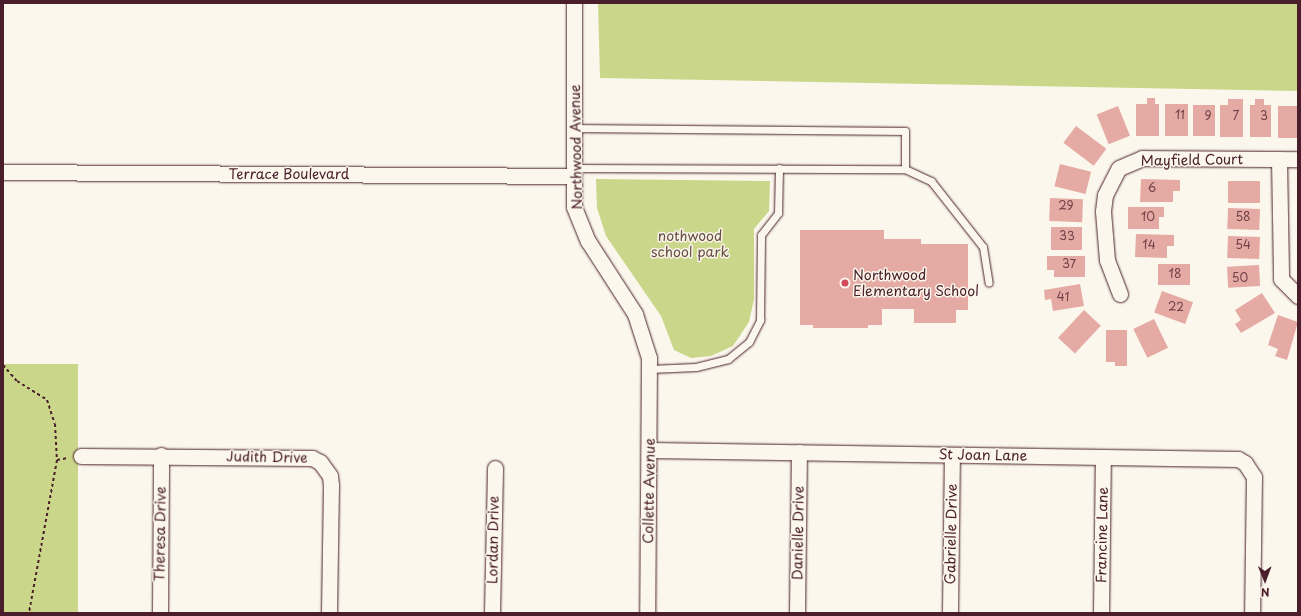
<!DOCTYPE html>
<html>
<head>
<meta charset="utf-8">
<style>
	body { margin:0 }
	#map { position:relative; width:1301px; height:616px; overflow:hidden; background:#fbf7ec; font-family:"Playpen Sans",sans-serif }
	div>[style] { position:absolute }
	.green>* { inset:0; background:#cad78a; transform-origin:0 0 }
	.building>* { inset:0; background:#e5aaa4; transform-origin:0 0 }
	.path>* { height:2px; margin-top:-1px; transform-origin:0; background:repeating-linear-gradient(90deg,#4a1f2b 0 3px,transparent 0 6px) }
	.roads { filter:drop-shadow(0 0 1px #4a1f2b) drop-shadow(0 0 1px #4a1f2b) }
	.lane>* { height:7px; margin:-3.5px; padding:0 3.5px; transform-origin:3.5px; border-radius:3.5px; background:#fbf7ec }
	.street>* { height:15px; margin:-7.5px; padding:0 7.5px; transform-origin:7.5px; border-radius:7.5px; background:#fbf7ec }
	.dots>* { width:11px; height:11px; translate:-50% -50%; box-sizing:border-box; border:2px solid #fbf7ec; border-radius:50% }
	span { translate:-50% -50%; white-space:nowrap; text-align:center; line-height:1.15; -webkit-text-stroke:3px #fbf7ec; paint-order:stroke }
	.number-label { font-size:12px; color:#714249 }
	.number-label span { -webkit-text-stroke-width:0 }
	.street-label { font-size:14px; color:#4a1f2b }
	.park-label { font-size:14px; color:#6a4d43 }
	.poi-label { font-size:14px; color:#4a1f2b }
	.left { translate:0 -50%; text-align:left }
	.frame { position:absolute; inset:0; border:4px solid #4a1f2b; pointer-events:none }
	.north { position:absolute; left:1245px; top:560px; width:40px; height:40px; -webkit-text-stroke:3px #fbf7ec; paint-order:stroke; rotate:179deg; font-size:11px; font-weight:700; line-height:16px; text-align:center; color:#4a1f2b }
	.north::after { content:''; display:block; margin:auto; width:14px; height:18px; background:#4a1f2b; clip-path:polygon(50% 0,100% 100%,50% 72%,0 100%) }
</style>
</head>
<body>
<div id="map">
	<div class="green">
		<i style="clip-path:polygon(598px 3px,1298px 3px,1298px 91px,600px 78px)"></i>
		<i style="clip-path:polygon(596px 179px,770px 181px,769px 211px,754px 229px,754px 299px,749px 322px,733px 346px,711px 356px,691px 358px,674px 350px,661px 316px,606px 236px,597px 208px)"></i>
		<i style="left:3px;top:364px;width:75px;height:249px"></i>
	</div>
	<div class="building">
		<i style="clip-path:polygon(1147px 98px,1155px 98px,1155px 104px,1159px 104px,1159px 136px,1136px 136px,1136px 104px,1147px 104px)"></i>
		<i style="clip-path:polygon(1228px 99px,1243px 99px,1243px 137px,1220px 137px,1220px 105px,1228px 105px)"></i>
		<i style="clip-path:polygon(1255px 99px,1264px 99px,1264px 105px,1271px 105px,1271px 137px,1250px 137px,1250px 105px,1255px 105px)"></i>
		<i style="left:1165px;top:104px;width:23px;height:32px"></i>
		<i style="left:1193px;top:105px;width:22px;height:31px"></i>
		<i style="left:1118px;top:106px;width:32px;height:23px;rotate:68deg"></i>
		<i style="left:1278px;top:106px;width:20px;height:32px"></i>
		<i style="left:1076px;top:126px;width:38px;height:21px;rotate:37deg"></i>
		<i style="left:1060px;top:164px;width:32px;height:23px;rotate:14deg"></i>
		<i style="clip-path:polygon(1141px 179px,1180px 180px,1180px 191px,1173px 191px,1173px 202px,1140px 202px)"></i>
		<i style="left:1228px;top:181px;width:32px;height:22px"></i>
		<i style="left:1050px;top:198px;width:33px;height:23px;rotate:2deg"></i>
		<i style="clip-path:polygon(1128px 207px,1164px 207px,1164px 217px,1159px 217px,1159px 229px,1128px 229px)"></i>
		<i style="left:1228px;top:208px;width:32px;height:21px;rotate:2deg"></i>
		<i style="left:1051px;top:227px;width:31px;height:23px"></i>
		<i style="clip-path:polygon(800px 230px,884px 230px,884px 239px,921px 239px,921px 244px,968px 244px,968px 310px,956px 310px,956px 323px,914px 323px,914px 309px,882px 309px,882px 325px,868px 325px,868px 328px,813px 328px,813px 325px,800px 325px)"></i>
		<i style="clip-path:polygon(1136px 234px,1174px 235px,1174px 246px,1167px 246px,1167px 258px,1135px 257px)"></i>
		<i style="left:1228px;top:236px;width:32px;height:22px;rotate:2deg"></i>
		<i style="clip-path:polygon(1047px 256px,1085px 256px,1085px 277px,1054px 277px,1054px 270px,1047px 270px)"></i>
		<i style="left:1158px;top:264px;width:32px;height:21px"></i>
		<i style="left:1259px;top:265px;width:21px;height:32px;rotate:87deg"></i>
		<i style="clip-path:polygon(1080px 284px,1084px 306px,1053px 311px,1051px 299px,1045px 300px,1044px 290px)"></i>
		<i style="left:1162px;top:291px;width:33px;height:23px;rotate:20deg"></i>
		<i style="clip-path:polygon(1262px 293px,1275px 313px,1241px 333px,1235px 324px,1241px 320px,1235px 310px)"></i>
		<i style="left:1084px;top:310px;width:23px;height:38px;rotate:43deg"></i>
		<i style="clip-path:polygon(1278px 315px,1298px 322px,1287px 360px,1275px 356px,1278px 349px,1268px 345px)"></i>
		<i style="left:1154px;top:319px;width:32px;height:23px;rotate:64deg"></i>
		<i style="clip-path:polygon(1106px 330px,1127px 330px,1127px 366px,1115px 366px,1115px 362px,1106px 362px)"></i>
	</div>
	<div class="path">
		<i style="left:3px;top:365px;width:21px;rotate:49deg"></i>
		<i style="left:17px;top:381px;width:36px;rotate:32deg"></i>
		<i style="left:47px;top:400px;width:25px;rotate:72deg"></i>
		<i style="left:55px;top:424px;width:36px;rotate:87deg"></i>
		<i style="left:57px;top:460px;width:156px;rotate:100.4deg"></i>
		<i style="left:57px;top:460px;width:11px;rotate:-10deg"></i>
	</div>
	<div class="roads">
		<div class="lane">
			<i style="left:574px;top:168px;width:331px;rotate:0.2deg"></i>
			<i style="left:905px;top:169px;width:38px;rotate:-90deg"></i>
			<i style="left:905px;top:131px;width:331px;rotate:-179.5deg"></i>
			<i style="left:905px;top:169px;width:29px;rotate:25deg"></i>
			<i style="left:931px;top:181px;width:84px;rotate:51.8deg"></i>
			<i style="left:983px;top:247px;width:36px;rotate:81deg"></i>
			<i style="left:650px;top:369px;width:46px;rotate:-2.5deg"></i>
			<i style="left:696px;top:367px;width:33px;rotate:-14deg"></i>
			<i style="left:728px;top:359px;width:27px;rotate:-39deg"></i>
			<i style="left:749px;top:342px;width:25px;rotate:-63deg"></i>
			<i style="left:760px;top:320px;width:85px;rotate:-89.3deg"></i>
			<i style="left:761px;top:235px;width:28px;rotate:-52deg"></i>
			<i style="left:778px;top:213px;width:45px;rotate:-88.7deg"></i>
		</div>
		<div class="street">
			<i style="left:574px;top:3px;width:204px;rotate:90deg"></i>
			<i style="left:574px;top:207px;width:37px;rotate:68deg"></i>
			<i style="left:588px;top:241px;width:87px;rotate:57.2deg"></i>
			<i style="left:635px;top:314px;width:46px;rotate:72.3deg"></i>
			<i style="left:649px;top:358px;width:255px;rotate:90.4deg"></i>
			<i style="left:1279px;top:159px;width:120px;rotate:89deg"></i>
			<i style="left:1281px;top:279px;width:24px;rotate:45deg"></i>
			<i style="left:3px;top:172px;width:571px;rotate:0.4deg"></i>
			<i style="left:1120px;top:294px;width:36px;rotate:-111deg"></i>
			<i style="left:1107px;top:260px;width:49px;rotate:-94.7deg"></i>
			<i style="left:1103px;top:211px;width:16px;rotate:-83deg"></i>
			<i style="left:1105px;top:195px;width:30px;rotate:-63deg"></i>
			<i style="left:1119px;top:168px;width:25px;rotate:-23deg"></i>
			<i style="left:1142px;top:158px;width:156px;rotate:0.4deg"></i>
			<i style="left:650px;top:450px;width:588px;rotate:0.88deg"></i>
			<i style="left:1238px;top:459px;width:8px;rotate:30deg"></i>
			<i style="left:1245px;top:463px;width:17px;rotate:57deg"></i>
			<i style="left:1254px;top:477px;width:136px;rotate:90.8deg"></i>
			<i style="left:81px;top:456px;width:231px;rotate:0.5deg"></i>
			<i style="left:312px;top:458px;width:9px;rotate:27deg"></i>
			<i style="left:320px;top:462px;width:17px;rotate:54deg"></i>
			<i style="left:330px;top:476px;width:9px;rotate:84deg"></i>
			<i style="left:331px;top:485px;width:128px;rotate:90.9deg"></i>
			<i style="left:160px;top:613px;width:158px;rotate:-89.6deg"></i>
			<i style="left:492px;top:613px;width:145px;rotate:-88.8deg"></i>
			<i style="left:797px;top:613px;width:161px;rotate:-89.3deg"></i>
			<i style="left:950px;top:613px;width:158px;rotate:-89.3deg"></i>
			<i style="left:1101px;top:613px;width:156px;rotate:-89.3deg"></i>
		</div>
	</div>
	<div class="dots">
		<i style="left:845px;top:283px;background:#d1495b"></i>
	</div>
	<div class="number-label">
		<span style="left:1180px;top:115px">11</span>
		<span style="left:1208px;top:116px">9</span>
		<span style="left:1236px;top:116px">7</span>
		<span style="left:1264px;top:116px">3</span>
		<span style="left:1152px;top:188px">6</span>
		<span style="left:1066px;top:206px">29</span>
		<span style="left:1148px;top:217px">10</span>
		<span style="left:1243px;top:217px">58</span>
		<span style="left:1067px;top:236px">33</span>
		<span style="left:1149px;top:245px">14</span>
		<span style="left:1243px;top:245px">54</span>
		<span style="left:1069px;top:264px">37</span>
		<span style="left:1175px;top:274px">18</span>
		<span style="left:1240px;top:278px">50</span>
		<span style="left:1063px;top:297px">41</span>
		<span style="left:1176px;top:307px">22</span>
	</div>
	<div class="street-label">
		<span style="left:576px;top:147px;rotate:-91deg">Northwood Avenue</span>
		<span style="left:1192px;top:160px;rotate:-1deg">Mayfield Court</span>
		<span style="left:289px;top:174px">Terrace Boulevard</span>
		<span style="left:983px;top:455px;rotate:1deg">St Joan Lane</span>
		<span style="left:267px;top:457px;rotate:1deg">Judith Drive</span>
		<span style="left:649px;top:491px;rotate:-89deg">Collette Avenue</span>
		<span style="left:798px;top:533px;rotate:-89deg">Danielle Drive</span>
		<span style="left:160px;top:534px;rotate:-89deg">Theresa Drive</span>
		<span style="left:951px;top:534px;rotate:-89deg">Gabrielle Drive</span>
		<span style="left:1102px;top:535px;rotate:-89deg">Francine Lane</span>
		<span style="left:493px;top:540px;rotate:-89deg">Lordan Drive</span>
	</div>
	<div class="park-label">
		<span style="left:690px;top:244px">nothwood<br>school park</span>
	</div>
	<div class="poi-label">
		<span class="left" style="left:853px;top:283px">Northwood<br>Elementary School</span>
	</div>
	<div class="frame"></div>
	<div class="north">N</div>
</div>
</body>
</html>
